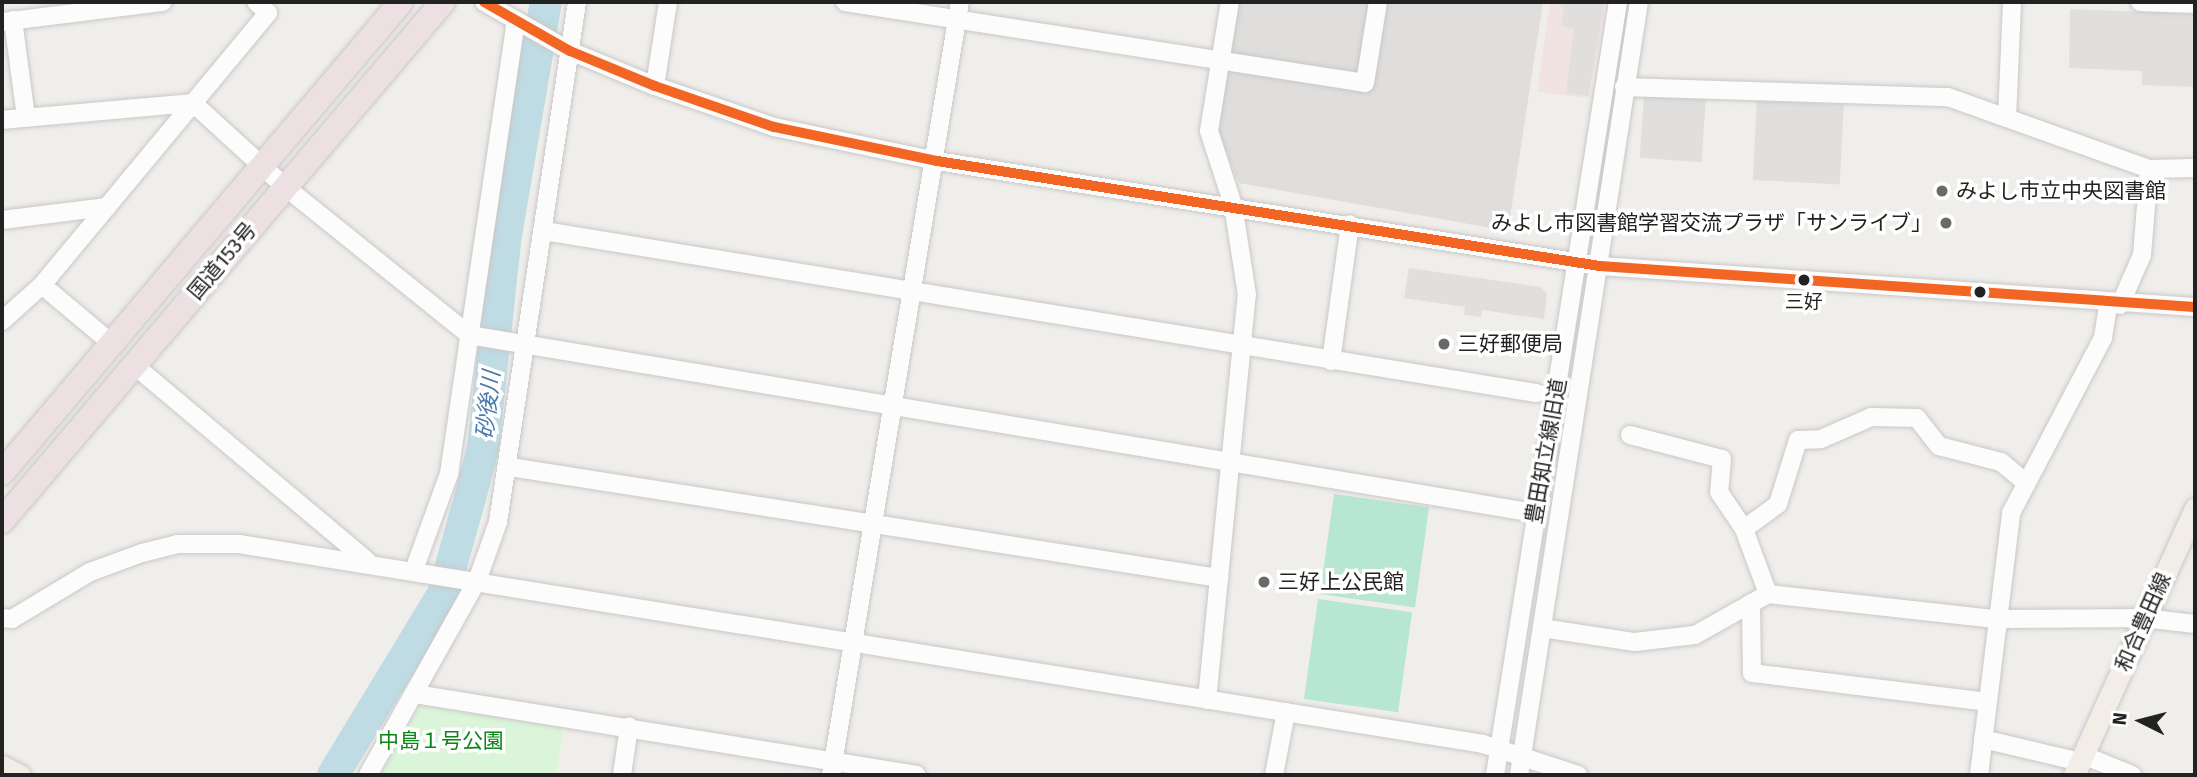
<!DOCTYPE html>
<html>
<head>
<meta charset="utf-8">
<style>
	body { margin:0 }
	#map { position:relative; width:2197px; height:777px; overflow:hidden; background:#f0eeeb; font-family:"Fira Sans","Noto Sans JP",sans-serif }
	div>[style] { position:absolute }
	.residential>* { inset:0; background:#dfdedc }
	.commercial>* { inset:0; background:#f1e3e1 }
	.park>* { inset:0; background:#daf5da }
	.pitch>* { inset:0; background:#b7e6d2; transform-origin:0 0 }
	.parking>* { inset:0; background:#e0dfde; transform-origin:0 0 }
	.river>* { height:32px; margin:-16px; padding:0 16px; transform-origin:16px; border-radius:16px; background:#bfdbe3 }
	.roads { filter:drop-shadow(0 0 2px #c9c8c7) drop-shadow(0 0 2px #c9c8c7) }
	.minor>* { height:18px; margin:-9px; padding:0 9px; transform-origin:9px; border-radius:9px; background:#fdfcfc }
	.major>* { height:21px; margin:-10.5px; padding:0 10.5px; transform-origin:10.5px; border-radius:10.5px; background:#f3ede7 }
	.highway>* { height:24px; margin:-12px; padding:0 12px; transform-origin:12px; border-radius:12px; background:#ece0e2 }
	.bus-1>* { height:10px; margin:-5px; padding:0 5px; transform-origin:5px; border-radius:5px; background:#f26522 }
	.dots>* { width:19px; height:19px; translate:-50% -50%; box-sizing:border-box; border:4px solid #fff; border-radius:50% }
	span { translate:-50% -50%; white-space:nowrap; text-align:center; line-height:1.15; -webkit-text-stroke:7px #fff; paint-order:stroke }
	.bus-label { font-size:19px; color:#222 }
	.poi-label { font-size:21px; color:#222 }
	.left { translate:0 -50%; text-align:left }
	.right { translate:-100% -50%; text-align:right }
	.street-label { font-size:21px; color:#222 }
	.park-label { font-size:21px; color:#0c8416 }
	.water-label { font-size:23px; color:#4a7aab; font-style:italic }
	.frame { position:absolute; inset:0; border:4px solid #222; pointer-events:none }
	.north { position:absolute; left:2106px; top:686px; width:70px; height:70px; -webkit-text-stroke:5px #fff; paint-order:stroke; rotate:276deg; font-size:19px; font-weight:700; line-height:28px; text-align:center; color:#222 }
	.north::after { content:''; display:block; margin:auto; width:24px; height:32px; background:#222; clip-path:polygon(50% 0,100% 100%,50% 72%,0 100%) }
</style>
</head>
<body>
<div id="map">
	<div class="residential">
		<i style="clip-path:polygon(1238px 2px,1543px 2px,1508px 231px,1239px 183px,1217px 130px)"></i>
	</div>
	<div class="commercial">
		<i style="clip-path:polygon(1550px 2px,1606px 2px,1589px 98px,1537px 92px)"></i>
	</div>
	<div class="park">
		<i style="clip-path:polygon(422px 702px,564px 727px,556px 775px,380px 775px)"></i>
	</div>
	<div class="pitch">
		<i style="left:1334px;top:494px;width:96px;height:101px;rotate:8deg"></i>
		<i style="left:1318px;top:599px;width:95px;height:101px;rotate:8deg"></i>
	</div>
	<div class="parking">
		<i style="clip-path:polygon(1554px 2px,1604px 2px,1588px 96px,1566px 93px,1574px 28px,1561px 26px,1564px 8px)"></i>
		<i style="clip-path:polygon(2070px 9px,2195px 14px,2195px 87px,2142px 85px,2142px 71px,2069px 68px)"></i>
		<i style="left:1644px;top:95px;width:62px;height:63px;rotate:4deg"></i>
		<i style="left:1757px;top:100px;width:87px;height:80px;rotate:3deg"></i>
		<i style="clip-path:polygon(1409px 268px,1541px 287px,1547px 294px,1544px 319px,1482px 310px,1481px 317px,1464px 315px,1465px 307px,1404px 298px)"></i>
	</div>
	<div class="river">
		<i style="left:333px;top:775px;width:212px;rotate:-58.7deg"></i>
		<i style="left:443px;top:594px;width:100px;rotate:-74.3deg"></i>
		<i style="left:470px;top:498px;width:52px;rotate:-75.4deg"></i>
		<i style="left:483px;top:448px;width:208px;rotate:-83.9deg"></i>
		<i style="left:505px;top:241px;width:242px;rotate:-80.3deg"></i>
	</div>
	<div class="roads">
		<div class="minor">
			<i style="left:484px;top:2px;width:99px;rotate:29.7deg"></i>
			<i style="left:570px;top:51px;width:92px;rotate:22.4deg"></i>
			<i style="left:655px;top:86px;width:126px;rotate:19deg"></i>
			<i style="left:774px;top:127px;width:167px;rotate:11.8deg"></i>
			<i style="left:937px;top:161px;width:671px;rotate:9deg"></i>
			<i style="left:1600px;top:266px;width:596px;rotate:3.94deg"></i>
			<i style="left:845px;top:2px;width:526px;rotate:8.85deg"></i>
			<i style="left:1365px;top:83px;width:82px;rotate:-80.9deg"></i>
			<i style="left:2140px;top:2px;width:55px;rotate:2.1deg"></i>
			<i style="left:13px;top:20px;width:98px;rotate:82.4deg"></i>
			<i style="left:2px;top:22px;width:162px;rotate:-7.1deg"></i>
			<i style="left:655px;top:86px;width:85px;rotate:-81.2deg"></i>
			<i style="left:1624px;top:87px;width:324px;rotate:1.8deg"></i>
			<i style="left:1948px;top:97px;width:214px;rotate:19.7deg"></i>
			<i style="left:2149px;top:169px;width:46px;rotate:-1.2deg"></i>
			<i style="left:2007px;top:118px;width:116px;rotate:-87.5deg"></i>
			<i style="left:2px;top:120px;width:192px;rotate:-5.1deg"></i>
			<i style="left:193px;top:103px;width:123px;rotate:42.4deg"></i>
			<i style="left:284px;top:186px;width:238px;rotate:38.8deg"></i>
			<i style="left:469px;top:335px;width:1081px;rotate:9.48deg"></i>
			<i style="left:2px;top:220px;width:106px;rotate:-7.1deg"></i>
			<i style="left:544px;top:231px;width:1006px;rotate:9.27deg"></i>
			<i style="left:42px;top:285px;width:90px;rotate:40deg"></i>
			<i style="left:2120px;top:305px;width:55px;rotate:-66.3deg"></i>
			<i style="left:2142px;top:255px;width:86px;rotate:-85.3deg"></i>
			<i style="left:2px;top:321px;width:54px;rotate:-42deg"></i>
			<i style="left:42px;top:285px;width:354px;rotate:-50.3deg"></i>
			<i style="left:268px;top:13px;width:16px;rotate:-137deg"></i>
			<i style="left:1331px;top:361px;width:138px;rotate:-82.1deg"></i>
			<i style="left:135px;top:366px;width:303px;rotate:40deg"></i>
			<i style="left:1630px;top:435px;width:95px;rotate:14.6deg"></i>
			<i style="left:1722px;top:459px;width:33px;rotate:95deg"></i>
			<i style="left:1719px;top:492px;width:45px;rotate:56deg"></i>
			<i style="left:510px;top:467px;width:718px;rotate:8.9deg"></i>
			<i style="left:414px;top:570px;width:102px;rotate:-70deg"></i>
			<i style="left:449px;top:474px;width:456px;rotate:-81.6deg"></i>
			<i style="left:1768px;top:594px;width:69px;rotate:-110.3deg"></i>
			<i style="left:1744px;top:529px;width:42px;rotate:-36.3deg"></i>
			<i style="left:1778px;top:504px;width:67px;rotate:-72.6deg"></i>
			<i style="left:1798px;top:440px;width:23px;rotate:-2deg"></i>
			<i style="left:1821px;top:439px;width:55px;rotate:-23.7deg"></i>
			<i style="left:1871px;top:417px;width:46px;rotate:1.2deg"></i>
			<i style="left:1917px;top:418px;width:36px;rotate:52deg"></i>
			<i style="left:1939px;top:446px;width:64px;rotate:14.5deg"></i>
			<i style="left:2001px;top:462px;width:33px;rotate:40deg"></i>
			<i style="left:1751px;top:603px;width:70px;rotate:89.2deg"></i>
			<i style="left:1752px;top:673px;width:237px;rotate:7deg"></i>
			<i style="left:2px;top:618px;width:10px;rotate:6deg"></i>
			<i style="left:12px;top:619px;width:91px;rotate:-31.1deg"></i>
			<i style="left:90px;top:572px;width:55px;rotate:-20.1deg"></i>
			<i style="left:142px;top:553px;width:36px;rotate:-14deg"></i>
			<i style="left:177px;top:544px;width:62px"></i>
			<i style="left:239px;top:544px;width:1260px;rotate:9.13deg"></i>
			<i style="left:1483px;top:744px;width:100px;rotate:18.1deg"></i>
			<i style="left:1542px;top:628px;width:94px;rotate:8.6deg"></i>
			<i style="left:1635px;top:642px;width:60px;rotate:-6.7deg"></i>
			<i style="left:1695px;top:635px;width:84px;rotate:-29.3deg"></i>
			<i style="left:1768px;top:594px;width:229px;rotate:6.3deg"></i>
			<i style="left:1996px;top:619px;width:148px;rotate:-0.4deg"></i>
			<i style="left:2144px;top:618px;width:51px;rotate:6.7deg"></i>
			<i style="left:415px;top:694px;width:508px;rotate:9.17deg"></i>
			<i style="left:1207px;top:700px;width:407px;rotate:-84.4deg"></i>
			<i style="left:1247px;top:295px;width:91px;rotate:-98.8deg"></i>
			<i style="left:1233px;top:205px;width:78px;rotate:-108deg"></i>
			<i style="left:1209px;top:131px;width:131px;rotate:-80.8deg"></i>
			<i style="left:1983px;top:739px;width:100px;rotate:13.3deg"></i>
			<i style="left:2083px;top:755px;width:53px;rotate:22.2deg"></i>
			<i style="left:368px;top:775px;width:223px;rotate:-60.7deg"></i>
			<i style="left:477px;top:581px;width:63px;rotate:-70.4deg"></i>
			<i style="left:498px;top:522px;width:526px;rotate:-81.36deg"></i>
			<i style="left:622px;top:775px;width:49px;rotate:-81.7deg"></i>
			<i style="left:831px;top:775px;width:784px;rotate:-80.53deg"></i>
			<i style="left:1274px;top:775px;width:64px;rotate:-79.2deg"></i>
			<i style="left:1495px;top:775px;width:783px;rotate:-80.96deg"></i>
			<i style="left:1519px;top:775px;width:782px;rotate:-81.18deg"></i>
			<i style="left:1979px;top:775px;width:264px;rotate:-83deg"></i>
			<i style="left:2011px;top:513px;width:198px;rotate:-62.3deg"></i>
			<i style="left:2103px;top:338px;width:33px;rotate:-81deg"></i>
		</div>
		<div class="major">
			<i style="left:2px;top:766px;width:20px;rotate:27deg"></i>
			<i style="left:2074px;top:775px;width:293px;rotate:-65.6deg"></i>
		</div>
		<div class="highway">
			<i style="left:2px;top:473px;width:617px;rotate:-49.73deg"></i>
			<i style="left:2px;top:521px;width:681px;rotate:-49.65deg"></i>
		</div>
	</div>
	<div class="bus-1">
		<i style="left:484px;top:2px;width:99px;rotate:29.7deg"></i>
		<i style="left:570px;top:51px;width:92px;rotate:22.4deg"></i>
		<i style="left:655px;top:86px;width:126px;rotate:19deg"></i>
		<i style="left:774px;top:127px;width:167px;rotate:11.8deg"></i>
		<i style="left:937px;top:161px;width:671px;rotate:9deg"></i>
		<i style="left:1600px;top:266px;width:596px;rotate:3.94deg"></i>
	</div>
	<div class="dots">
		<i style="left:1942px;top:191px;background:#6a6968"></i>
		<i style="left:1946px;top:223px;background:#6a6968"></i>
		<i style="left:1804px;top:280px;background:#222"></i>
		<i style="left:1980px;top:292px;background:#222"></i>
		<i style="left:1444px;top:344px;background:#6a6968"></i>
		<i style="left:1264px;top:582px;background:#6a6968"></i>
	</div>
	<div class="bus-label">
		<span style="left:1804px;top:302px">三好</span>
	</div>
	<div class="poi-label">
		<span class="left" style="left:1956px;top:191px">みよし市立中央図書館</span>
		<span class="right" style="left:1932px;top:223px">みよし市図書館学習交流プラザ「サンライブ」</span>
		<span class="left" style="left:1458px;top:344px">三好郵便局</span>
		<span class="left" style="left:1278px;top:582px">三好上公民館</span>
	</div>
	<div class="street-label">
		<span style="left:222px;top:261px;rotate:-50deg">国道153号</span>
		<span style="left:1546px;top:451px;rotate:-80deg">豊田知立線旧道</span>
		<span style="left:2143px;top:622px;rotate:-66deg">和合豊田線</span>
	</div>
	<div class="park-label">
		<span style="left:441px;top:741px">中島１号公園</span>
	</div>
	<div class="water-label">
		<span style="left:488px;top:405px;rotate:-84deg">砂後川</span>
	</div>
	<div class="frame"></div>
	<div class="north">N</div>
</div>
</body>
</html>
